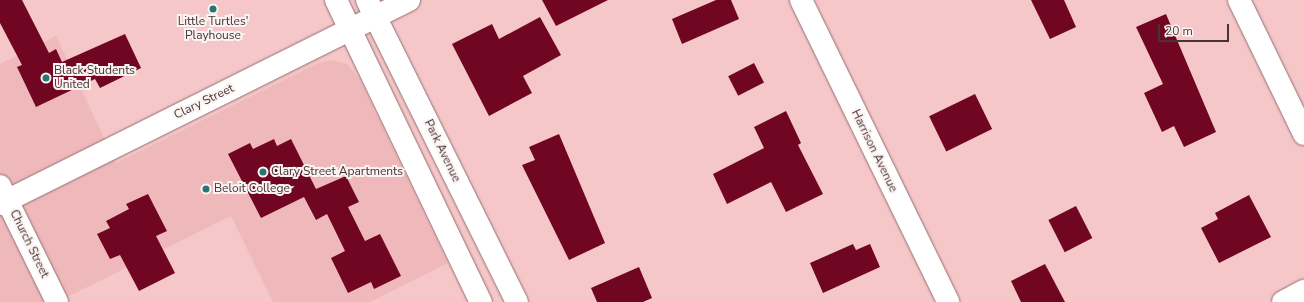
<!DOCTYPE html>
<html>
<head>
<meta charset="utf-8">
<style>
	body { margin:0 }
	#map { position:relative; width:1304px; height:302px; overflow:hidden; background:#f5c7c9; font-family:"Nunito Sans",sans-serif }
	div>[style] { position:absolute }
	.built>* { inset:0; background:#efb9bc }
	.building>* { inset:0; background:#700622; transform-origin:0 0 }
	.roads { filter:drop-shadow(0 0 1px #986f71) drop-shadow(0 0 1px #986f71) }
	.minor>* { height:22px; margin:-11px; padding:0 11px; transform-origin:11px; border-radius:11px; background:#fff }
	.tertiary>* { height:22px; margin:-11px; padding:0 11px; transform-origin:11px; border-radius:11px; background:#fff }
	.dots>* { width:11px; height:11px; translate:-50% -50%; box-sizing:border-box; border:2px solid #fcf3f3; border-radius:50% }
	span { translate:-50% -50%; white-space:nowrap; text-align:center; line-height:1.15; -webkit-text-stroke:4px #fcf3f3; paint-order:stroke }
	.poi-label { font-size:12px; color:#463435 }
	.left { translate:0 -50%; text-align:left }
	.street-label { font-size:12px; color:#463435 }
	.scale { position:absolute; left:1158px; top:24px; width:71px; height:18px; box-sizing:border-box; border:2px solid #463435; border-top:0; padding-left:5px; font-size:12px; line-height:14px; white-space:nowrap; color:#463435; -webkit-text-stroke:3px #fcf3f3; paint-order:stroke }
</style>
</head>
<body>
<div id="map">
	<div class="built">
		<i style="clip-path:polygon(56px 36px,116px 163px,318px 63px,331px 60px,347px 64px,359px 78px,448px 263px,370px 302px,273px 302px,231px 216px,57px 302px,0 302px,0 64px)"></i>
	</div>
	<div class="building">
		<i style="clip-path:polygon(0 0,22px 0,49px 53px,56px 49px,62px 62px,125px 34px,141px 68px,100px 88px,95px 79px,36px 107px,17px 67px,22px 65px,0 23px)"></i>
		<i style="clip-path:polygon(542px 0,608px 0,556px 26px)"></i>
		<i style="clip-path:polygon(716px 0,731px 0,739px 19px,682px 44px,672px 19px)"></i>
		<i style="clip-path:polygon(1031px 0,1064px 0,1076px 27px,1050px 39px)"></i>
		<i style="clip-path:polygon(1166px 14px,1216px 132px,1184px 147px,1174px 126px,1162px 132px,1144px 93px,1163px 84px,1136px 27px)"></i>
		<i style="clip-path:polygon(540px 17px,561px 55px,523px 76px,532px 93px,489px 116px,452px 44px,492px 24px,499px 39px)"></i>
		<i style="left:754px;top:63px;width:22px;height:29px;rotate:63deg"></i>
		<i style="left:975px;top:94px;width:39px;height:51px;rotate:64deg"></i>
		<i style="clip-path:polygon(786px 111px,801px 143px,798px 145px,823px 194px,786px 212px,771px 182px,727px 204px,713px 174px,764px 148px,754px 127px)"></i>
		<i style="clip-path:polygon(559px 134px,605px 243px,569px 260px,522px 165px,535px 160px,529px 147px)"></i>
		<i style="clip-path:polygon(274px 139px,277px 146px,291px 139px,316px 189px,346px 176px,359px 202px,348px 207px,365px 241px,380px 234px,401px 276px,374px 289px,371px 282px,348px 293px,331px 258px,345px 251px,327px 214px,316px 220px,304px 197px,261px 218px,228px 154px,250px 143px,253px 149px)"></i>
		<i style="clip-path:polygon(148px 194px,167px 231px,156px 236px,175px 273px,139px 291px,120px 255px,110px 259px,97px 234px,110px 228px,106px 221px,129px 209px,126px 204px)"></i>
		<i style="clip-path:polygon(1249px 195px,1271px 237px,1219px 263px,1201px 228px,1218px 219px,1215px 213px)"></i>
		<i style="left:1076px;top:206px;width:36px;height:31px;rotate:63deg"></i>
		<i style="clip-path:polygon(853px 244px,856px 250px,870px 244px,880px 267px,823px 293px,810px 263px)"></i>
		<i style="clip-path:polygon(1045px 264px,1065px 302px,1021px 302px,1011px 281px)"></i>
		<i style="clip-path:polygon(639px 267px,652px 298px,643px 302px,597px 302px,591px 288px)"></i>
	</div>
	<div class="roads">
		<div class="minor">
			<i style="left:801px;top:0;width:336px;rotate:64deg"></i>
			<i style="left:1239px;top:0;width:149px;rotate:64.1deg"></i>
			<i style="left:0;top:186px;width:129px;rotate:63.8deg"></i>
			<i style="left:0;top:204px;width:457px;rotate:-26.5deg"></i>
			<i style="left:1283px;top:302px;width:24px;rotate:-28deg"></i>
		</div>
		<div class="tertiary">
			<i style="left:336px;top:0;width:335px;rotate:64.4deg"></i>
			<i style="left:367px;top:0;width:337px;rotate:63.6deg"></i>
		</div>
	</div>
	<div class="dots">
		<i style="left:213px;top:9px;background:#297474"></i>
		<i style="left:46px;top:78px;background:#297474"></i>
		<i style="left:263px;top:172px;background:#297474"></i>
		<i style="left:206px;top:189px;background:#297474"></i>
	</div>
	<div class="poi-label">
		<span style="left:213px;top:29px">Little Turtles'<br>Playhouse</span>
		<span class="left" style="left:54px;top:78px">Black Students<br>United</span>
		<span class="left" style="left:271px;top:172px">Clary Street Apartments</span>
		<span class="left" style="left:214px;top:189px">Beloit College</span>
	</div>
	<div class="street-label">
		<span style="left:204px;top:102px;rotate:-26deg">Clary Street</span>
		<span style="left:442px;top:151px;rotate:64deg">Park Avenue</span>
		<span style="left:874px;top:151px;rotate:64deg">Harrison Avenue</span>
		<span style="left:29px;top:244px;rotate:64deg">Church Street</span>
	</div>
	<div class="scale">20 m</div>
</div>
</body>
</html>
